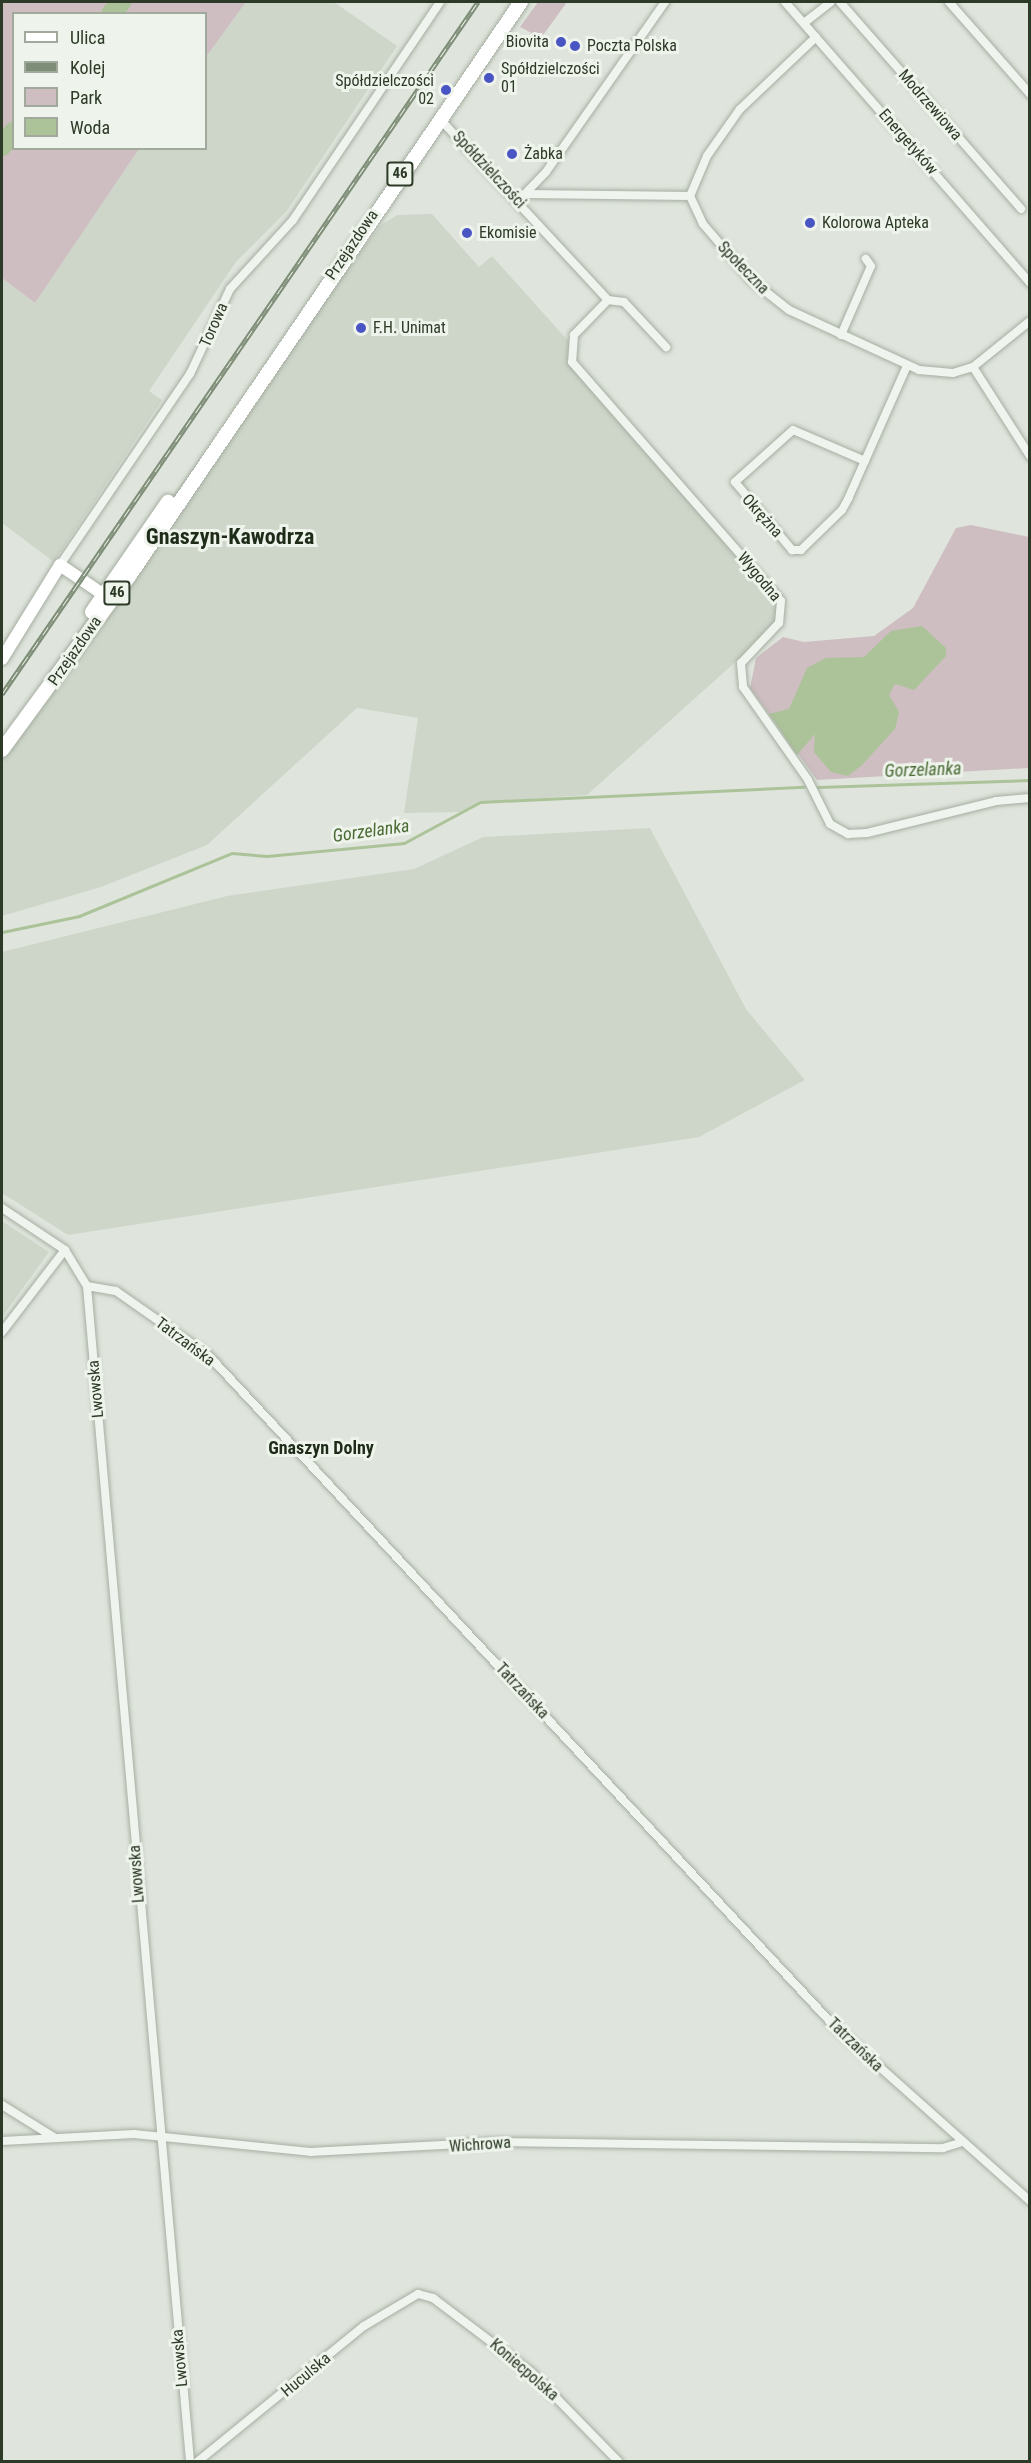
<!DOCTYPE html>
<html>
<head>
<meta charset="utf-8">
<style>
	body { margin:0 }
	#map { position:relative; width:1031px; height:2463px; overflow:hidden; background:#dfe5dc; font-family:"Roboto Condensed",sans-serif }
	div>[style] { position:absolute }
	.built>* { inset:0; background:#ced6ca }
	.green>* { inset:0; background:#cebec1 }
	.water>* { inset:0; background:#acc399 }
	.stream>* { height:3px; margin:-1.5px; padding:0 1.5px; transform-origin:1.5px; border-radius:1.5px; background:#acc399 }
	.river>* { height:20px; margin:-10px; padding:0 10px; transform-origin:10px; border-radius:10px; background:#acc399 }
	.roads { filter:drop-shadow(0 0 2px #a6aea2) drop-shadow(0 0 2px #a6aea2) }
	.street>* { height:8px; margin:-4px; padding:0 4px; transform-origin:4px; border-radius:4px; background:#f0f4ee }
	.secondary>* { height:12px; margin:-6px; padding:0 6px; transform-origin:6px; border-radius:6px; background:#fff }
	.primary>* { height:14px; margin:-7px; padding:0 7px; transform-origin:7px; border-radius:7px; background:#fff }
	.rail>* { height:5px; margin-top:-2.5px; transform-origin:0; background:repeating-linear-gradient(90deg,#eef3eb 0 9px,#7e8d77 0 18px); box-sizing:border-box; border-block:2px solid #7e8d77 }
	.dots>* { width:16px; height:16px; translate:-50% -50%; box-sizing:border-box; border:3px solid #eef3eb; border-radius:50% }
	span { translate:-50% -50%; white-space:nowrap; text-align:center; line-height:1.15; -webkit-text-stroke:6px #eef3eb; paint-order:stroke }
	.shield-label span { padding:2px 4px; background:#eef3eb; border:2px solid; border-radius:4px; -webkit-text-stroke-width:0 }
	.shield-label { font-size:15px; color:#2d3a27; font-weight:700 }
	.poi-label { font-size:16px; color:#2d3a27 }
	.right { translate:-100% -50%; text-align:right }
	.left { translate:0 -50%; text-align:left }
	.street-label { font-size:16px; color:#2d3a27 }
	.water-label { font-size:18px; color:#4a6b34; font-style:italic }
	.neighbourhood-label { font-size:18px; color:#1e2b19; font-weight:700 }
	.district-label { font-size:22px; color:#1e2b19; font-weight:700 }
	.frame { position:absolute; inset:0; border:3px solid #2d3a27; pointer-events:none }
	.legend { position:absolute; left:12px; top:12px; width:195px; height:138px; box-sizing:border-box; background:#eef3eb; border:2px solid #a1a99d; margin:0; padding:8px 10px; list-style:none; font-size:18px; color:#2d3a27 }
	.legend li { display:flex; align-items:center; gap:12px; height:30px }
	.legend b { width:30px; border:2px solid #a1a99d }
</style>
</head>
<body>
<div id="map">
	<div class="built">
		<i style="clip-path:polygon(246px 2px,334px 2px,397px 46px,286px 212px,236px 262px,149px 391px,162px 400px,54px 562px,2px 523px,2px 278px,35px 303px,139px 149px,206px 148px,206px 57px)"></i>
		<i style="clip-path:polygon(432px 214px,479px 267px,492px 256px,571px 344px,572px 362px,781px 601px,779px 623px,587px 795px,480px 802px,460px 812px,404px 813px,418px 718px,357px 708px,207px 845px,101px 887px,2px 916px,2px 748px,35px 693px,183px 481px,381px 225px,397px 215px)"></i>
		<i style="clip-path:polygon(650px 828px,746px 1009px,805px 1080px,699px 1137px,68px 1235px,2px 1193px,2px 952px,227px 896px,414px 869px,483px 837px)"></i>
		<i style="clip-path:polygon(2px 1221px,49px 1252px,2px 1317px)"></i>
	</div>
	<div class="green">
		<i style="clip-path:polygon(2px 2px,246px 2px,206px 57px,206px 14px,14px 14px,14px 148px,139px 149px,35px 303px,2px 278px)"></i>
		<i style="clip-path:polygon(538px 2px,567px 2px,541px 38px,520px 27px)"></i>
		<i style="clip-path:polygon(971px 525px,1029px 537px,1029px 768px,817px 780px,750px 688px,756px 658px,783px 637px,804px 642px,874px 636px,913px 608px,956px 528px)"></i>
	</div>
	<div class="water">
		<i style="clip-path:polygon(922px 626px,946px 648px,946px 656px,914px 690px,895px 684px,889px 695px,899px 712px,895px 729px,862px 765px,848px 776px,831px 772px,814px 752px,815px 734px,797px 755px,769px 714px,789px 709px,807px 668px,826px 658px,864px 657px,891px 631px)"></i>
	</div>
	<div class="stream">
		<i style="left:818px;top:787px;width:212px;rotate:-1.9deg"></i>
		<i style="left:2px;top:932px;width:79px;rotate:-11.7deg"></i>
		<i style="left:79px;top:916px;width:165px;rotate:-22.4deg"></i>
		<i style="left:232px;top:853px;width:35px;rotate:5deg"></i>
		<i style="left:267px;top:856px;width:138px;rotate:-5.4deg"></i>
		<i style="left:404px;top:843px;width:86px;rotate:-28.3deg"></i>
		<i style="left:480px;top:802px;width:324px;rotate:-2.7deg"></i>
	</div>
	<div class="river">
		<i style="left:111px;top:14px;width:16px;rotate:-50deg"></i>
		<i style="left:2px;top:146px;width:19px;rotate:-51deg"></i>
	</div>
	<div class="roads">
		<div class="street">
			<i style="left:785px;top:2px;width:373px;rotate:48.9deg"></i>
			<i style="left:840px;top:2px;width:275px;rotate:48.8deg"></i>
			<i style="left:949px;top:2px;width:123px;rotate:48.6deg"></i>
			<i style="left:804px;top:23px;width:34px;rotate:-38deg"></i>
			<i style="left:816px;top:37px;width:105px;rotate:136.5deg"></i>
			<i style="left:740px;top:109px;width:57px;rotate:125.1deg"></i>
			<i style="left:707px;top:156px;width:43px;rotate:113deg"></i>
			<i style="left:690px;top:196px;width:31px;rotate:65deg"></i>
			<i style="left:703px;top:224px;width:74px;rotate:49.4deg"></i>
			<i style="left:751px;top:280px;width:48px;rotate:38.3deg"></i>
			<i style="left:789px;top:310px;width:143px;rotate:24.8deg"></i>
			<i style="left:919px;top:370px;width:34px;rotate:5deg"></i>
			<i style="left:953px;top:373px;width:21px;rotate:-17deg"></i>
			<i style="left:973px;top:367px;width:73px;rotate:-38.9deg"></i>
			<i style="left:439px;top:118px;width:248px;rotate:47.1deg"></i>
			<i style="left:608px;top:300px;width:16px;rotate:7deg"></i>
			<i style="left:624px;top:302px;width:62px;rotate:47deg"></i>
			<i style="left:527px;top:194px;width:163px;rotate:0.7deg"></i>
			<i style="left:518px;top:201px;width:40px;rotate:-46deg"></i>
			<i style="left:546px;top:172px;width:208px;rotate:-55deg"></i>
			<i style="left:608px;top:300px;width:49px;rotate:134.2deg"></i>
			<i style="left:574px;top:335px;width:27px;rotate:94deg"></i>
			<i style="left:572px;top:362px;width:317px;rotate:48.8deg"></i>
			<i style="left:781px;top:601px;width:22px;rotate:95deg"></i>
			<i style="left:779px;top:623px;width:55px;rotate:133.5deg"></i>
			<i style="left:741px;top:663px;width:24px;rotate:85deg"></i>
			<i style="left:743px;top:687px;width:113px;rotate:55deg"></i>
			<i style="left:808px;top:780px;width:49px;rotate:63.4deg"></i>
			<i style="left:830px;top:824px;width:21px;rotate:29deg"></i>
			<i style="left:848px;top:834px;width:19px;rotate:-3deg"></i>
			<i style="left:867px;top:833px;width:133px;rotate:-13.9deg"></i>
			<i style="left:996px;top:801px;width:34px;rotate:-5deg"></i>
			<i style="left:841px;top:335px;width:75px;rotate:-66.5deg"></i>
			<i style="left:871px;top:266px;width:9px;rotate:-126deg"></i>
			<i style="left:973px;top:367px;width:106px;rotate:57.4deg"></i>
			<i style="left:865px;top:461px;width:78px;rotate:-156.7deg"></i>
			<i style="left:793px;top:430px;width:78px;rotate:138.1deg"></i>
			<i style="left:735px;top:482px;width:89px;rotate:50deg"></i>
			<i style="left:792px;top:550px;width:9px"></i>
			<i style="left:801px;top:550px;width:57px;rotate:-44.3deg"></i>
			<i style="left:842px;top:510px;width:13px;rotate:-61deg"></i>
			<i style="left:848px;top:499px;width:145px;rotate:-66.1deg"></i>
			<i style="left:60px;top:565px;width:231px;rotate:-55.8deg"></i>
			<i style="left:190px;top:374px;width:94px;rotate:-64.8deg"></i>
			<i style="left:230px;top:289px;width:93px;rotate:-47.6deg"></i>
			<i style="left:293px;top:220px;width:263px;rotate:-56deg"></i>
			<i style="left:2px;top:1208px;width:76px;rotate:33.7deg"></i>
			<i style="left:65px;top:1250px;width:42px;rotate:58.6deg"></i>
			<i style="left:87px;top:1286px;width:1181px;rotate:84.99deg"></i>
			<i style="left:87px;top:1286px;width:29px;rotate:10deg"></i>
			<i style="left:116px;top:1291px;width:113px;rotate:35deg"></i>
			<i style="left:209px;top:1356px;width:920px;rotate:46.98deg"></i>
			<i style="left:837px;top:2029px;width:259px;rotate:41.7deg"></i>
			<i style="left:2px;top:1332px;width:103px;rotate:-52.5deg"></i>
			<i style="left:2px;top:2105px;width:62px;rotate:31.9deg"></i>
			<i style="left:2px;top:2141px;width:132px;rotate:-3deg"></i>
			<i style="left:134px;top:2134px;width:177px;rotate:5.8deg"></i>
			<i style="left:310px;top:2152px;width:189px;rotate:-3deg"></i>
			<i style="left:499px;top:2142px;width:444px;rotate:0.8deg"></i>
			<i style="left:943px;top:2148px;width:17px;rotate:-17deg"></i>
			<i style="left:197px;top:2462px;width:215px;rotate:-39.2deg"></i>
			<i style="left:364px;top:2326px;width:63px;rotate:-30.7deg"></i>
			<i style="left:418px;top:2294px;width:16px;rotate:15deg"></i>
			<i style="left:433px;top:2298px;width:124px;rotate:37.1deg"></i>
			<i style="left:532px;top:2373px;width:124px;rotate:45.7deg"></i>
		</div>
		<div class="secondary">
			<i style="left:2px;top:659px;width:110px;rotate:-58.3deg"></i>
			<i style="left:60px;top:565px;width:53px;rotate:34.3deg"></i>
		</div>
		<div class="primary">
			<i style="left:92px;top:612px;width:134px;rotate:-55.4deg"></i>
			<i style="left:2px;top:750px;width:217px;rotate:-53.8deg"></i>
			<i style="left:130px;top:575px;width:694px;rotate:-55.69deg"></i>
		</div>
	</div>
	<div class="rail">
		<i style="left:2px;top:694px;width:840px;rotate:-55.48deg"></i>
	</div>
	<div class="dots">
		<i style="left:561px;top:42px;background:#4855c3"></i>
		<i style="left:575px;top:46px;background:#4855c3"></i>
		<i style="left:489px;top:78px;background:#4855c3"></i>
		<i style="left:446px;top:90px;background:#4855c3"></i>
		<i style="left:512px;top:154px;background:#4855c3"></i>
		<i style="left:810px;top:223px;background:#4855c3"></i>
		<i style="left:467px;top:233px;background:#4855c3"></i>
		<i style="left:361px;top:328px;background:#4855c3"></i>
	</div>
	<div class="shield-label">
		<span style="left:400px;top:174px">46</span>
		<span style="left:117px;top:593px">46</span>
	</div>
	<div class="poi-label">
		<span class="right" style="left:549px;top:42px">Biovita</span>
		<span class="left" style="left:587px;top:46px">Poczta Polska</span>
		<span class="left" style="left:501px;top:78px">Spółdzielczości<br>01</span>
		<span class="right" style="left:434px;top:90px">Spółdzielczości<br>02</span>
		<span class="left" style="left:524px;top:154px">Żabka</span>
		<span class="left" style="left:822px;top:223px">Kolorowa Apteka</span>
		<span class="left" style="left:479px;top:233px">Ekomisie</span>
		<span class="left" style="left:373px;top:328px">F.H. Unimat</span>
	</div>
	<div class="street-label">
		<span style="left:930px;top:105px;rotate:49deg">Modrzewiowa</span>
		<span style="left:908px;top:142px;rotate:49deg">Energetyków</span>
		<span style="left:489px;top:170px;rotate:47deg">Spółdzielczości</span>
		<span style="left:352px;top:245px;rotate:-56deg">Przejazdowa</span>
		<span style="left:743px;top:268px;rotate:46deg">Społeczna</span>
		<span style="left:214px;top:325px;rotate:-66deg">Torowa</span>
		<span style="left:762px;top:516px;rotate:48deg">Okrężna</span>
		<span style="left:759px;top:577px;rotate:50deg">Wygodna</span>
		<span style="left:75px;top:651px;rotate:-55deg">Przejazdowa</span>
		<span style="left:185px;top:1342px;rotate:37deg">Tatrzańska</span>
		<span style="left:96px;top:1389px;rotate:-95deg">Lwowska</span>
		<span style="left:522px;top:1691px;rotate:47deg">Tatrzańska</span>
		<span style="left:137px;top:1874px;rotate:-94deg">Lwowska</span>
		<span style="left:855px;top:2045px;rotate:44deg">Tatrzańska</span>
		<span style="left:480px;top:2145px;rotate:-4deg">Wichrowa</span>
		<span style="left:180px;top:2358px;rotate:-95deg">Lwowska</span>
		<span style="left:524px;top:2370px;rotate:41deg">Koniecpolska</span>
		<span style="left:306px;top:2375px;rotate:-40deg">Huculska</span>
	</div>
	<div class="water-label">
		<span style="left:923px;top:770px;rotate:-2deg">Gorzelanka</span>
		<span style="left:371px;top:831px;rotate:-8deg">Gorzelanka</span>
	</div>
	<div class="neighbourhood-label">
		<span style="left:321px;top:1448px">Gnaszyn Dolny</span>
	</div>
	<div class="district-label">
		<span style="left:230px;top:537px">Gnaszyn-Kawodrza</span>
	</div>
	<div class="frame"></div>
	<ul class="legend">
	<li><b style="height:8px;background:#fff"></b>Ulica</li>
	<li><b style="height:8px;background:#7e8d77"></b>Kolej</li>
	<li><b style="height:16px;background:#cebec1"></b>Park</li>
	<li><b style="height:16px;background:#acc399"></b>Woda</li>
	</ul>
</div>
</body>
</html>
